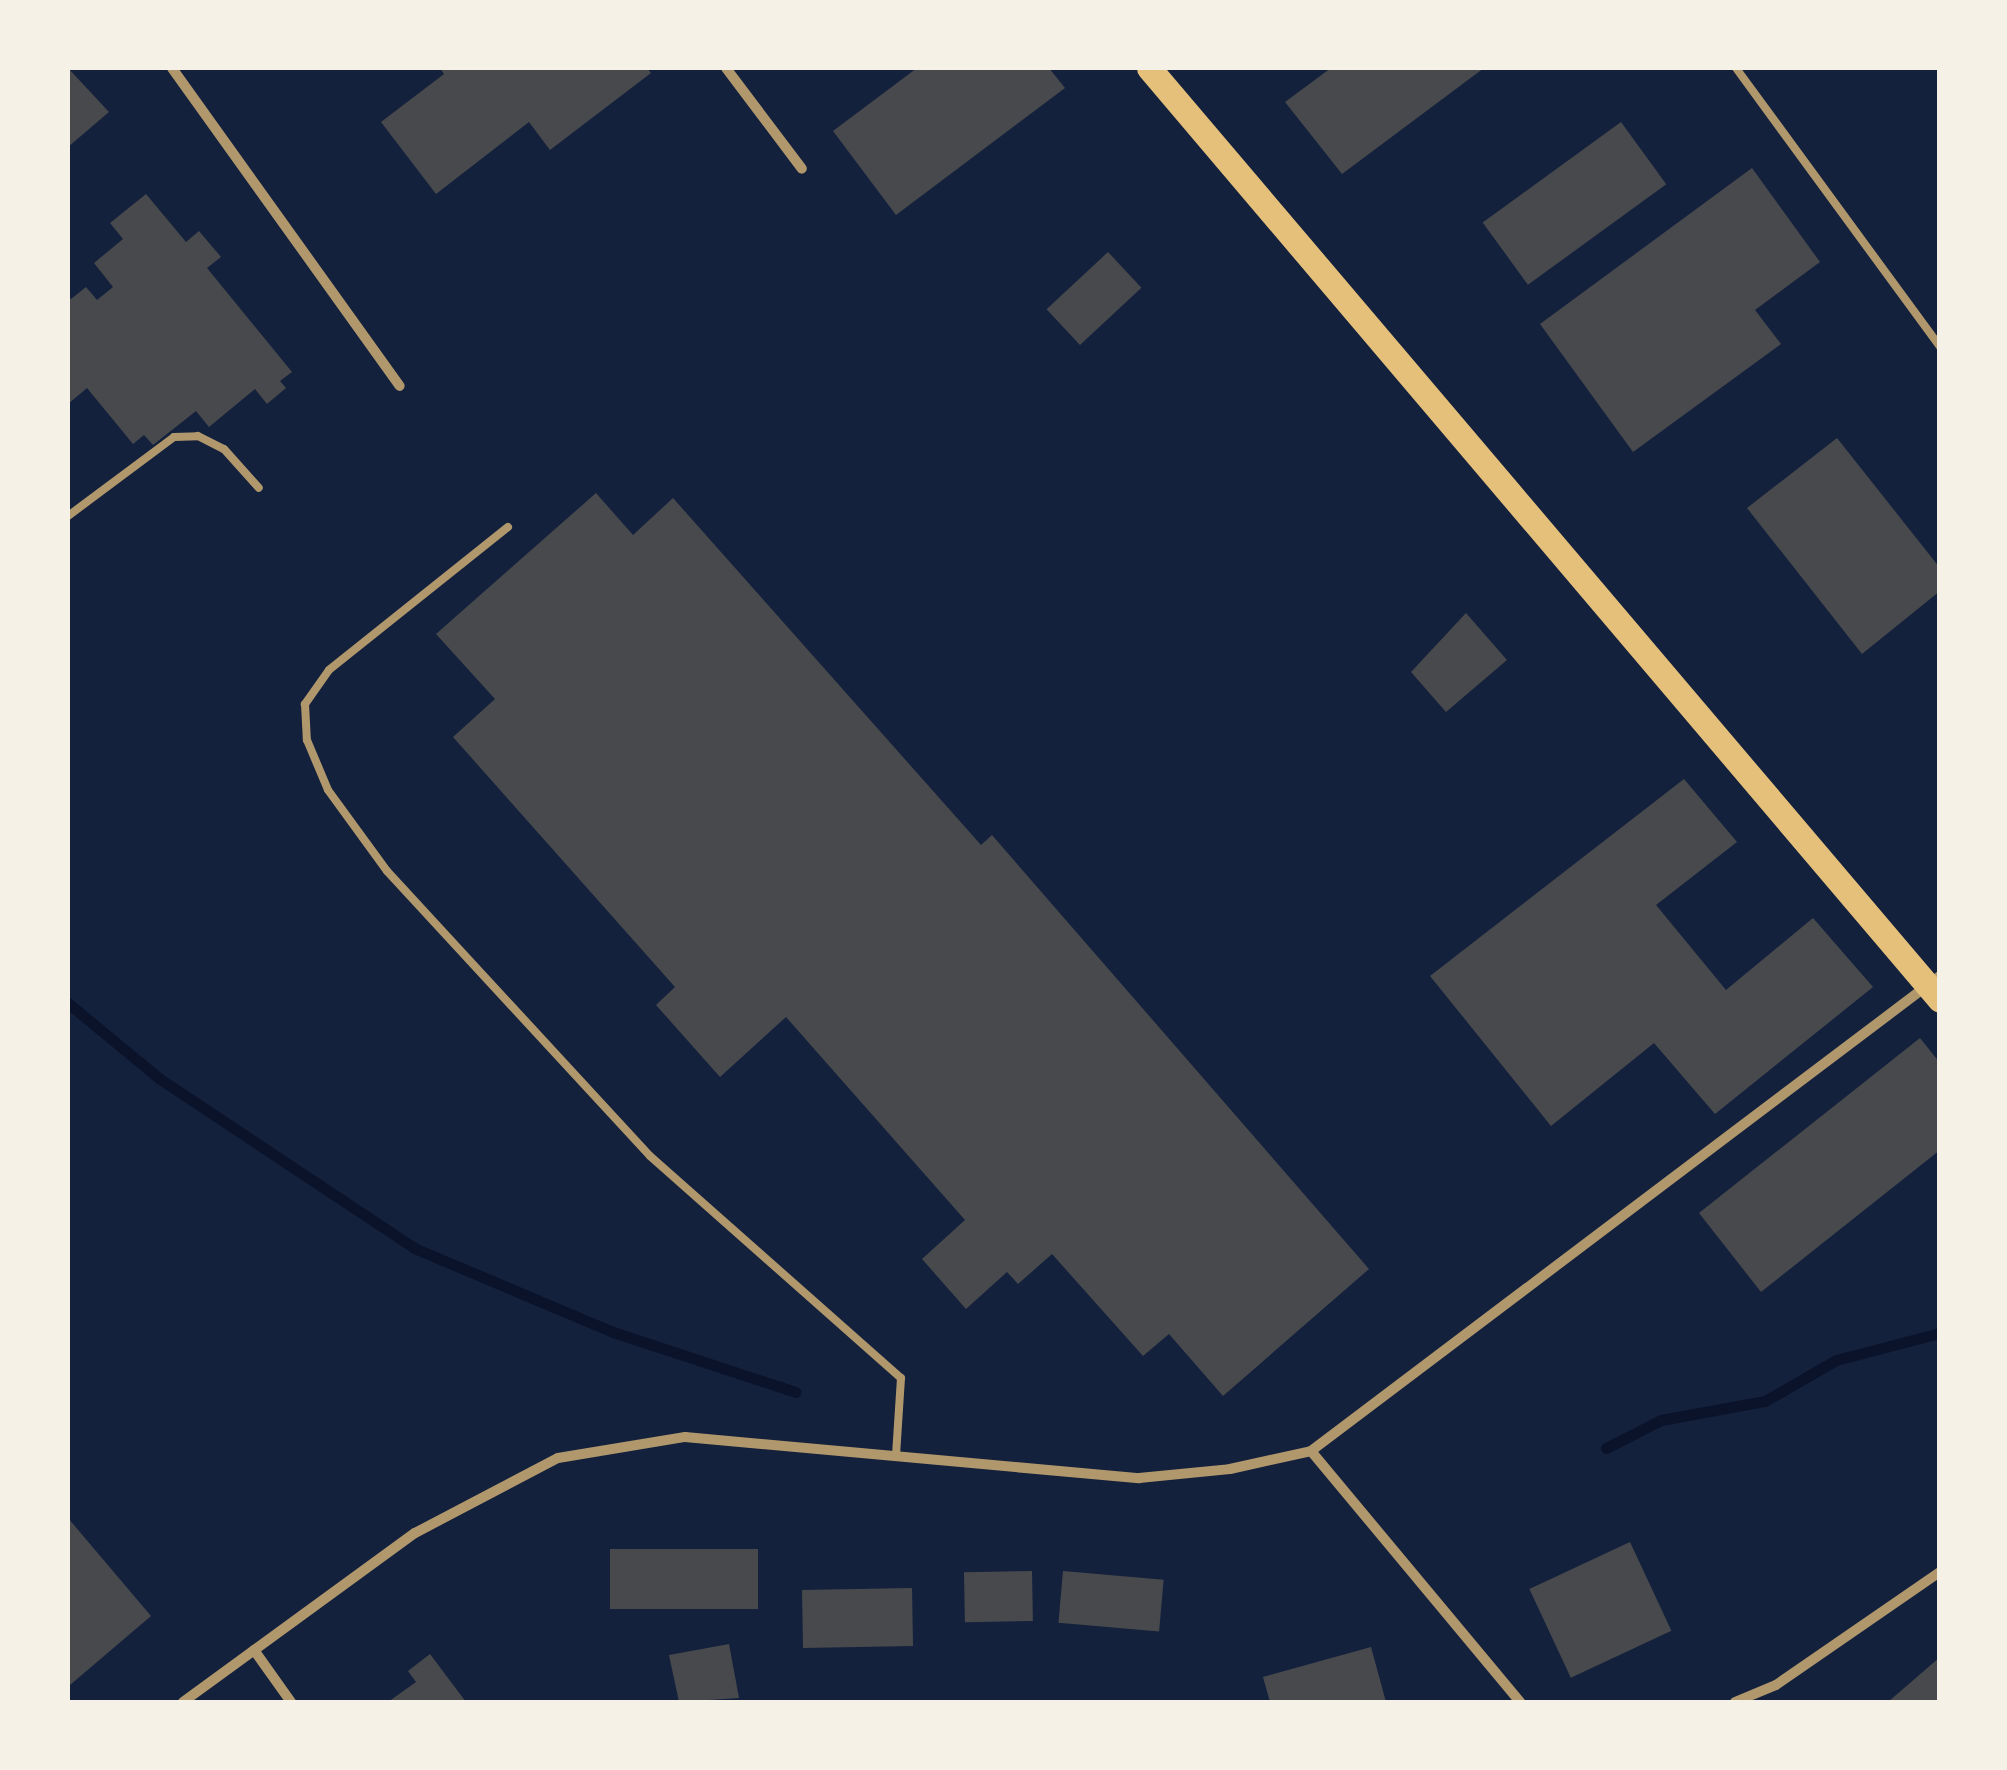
<!DOCTYPE html>
<html>
<head>
<meta charset="utf-8">
<style>
	body { margin:0 }
	#map { position:relative; width:2007px; height:1770px; overflow:hidden; background:#14213d; font-family:Barlow,sans-serif }
	div>[style] { position:absolute }
	.stream>* { height:11px; margin:-5.5px; padding:0 5.5px; transform-origin:5.5px; border-radius:5.5px; background:#0b132b }
	.building>* { inset:0; background:#48494c; transform-origin:0 0 }
	.service>* { height:8px; margin:-4px; padding:0 4px; transform-origin:4px; border-radius:4px; background:#b1986c }
	.minor>* { height:10px; margin:-5px; padding:0 5px; transform-origin:5px; border-radius:5px; background:#b1986c }
	.primary>* { height:25px; margin:-12.5px; padding:0 12.5px; transform-origin:12.5px; border-radius:12.5px; background:#e5c07b }
	span { translate:-50% -50%; white-space:nowrap; text-align:center; line-height:1.15; -webkit-text-stroke:9px #f6f1e7; paint-order:stroke }
	.frame { position:absolute; inset:0; border:70px solid #f6f1e7; pointer-events:none }
</style>
</head>
<body>
<div id="map">
	<div class="stream">
		<i style="left:68px;top:1003px;width:119px;rotate:39.6deg"></i>
		<i style="left:160px;top:1079px;width:305px;rotate:33.6deg"></i>
		<i style="left:414px;top:1248px;width:216px;rotate:22.9deg"></i>
		<i style="left:613px;top:1332px;width:192px;rotate:18.2deg"></i>
		<i style="left:1606px;top:1448px;width:62px;rotate:-27deg"></i>
		<i style="left:1661px;top:1420px;width:106px;rotate:-10.4deg"></i>
		<i style="left:1765px;top:1401px;width:82px;rotate:-30deg"></i>
		<i style="left:1836px;top:1360px;width:107px;rotate:-14.6deg"></i>
	</div>
	<div class="building">
		<i style="clip-path:polygon(68px 68px,109px 112px,68px 147px)"></i>
		<i style="clip-path:polygon(440px 68px,647px 68px,651px 73px,550px 150px,529px 122px,436px 194px,381px 122px,444px 74px)"></i>
		<i style="clip-path:polygon(917px 68px,1049px 68px,1065px 88px,896px 215px,833px 131px)"></i>
		<i style="clip-path:polygon(1331px 68px,1484px 68px,1342px 174px,1285px 102px)"></i>
		<i style="left:1621px;top:122px;width:77px;height:171px;rotate:54deg"></i>
		<i style="clip-path:polygon(1752px 168px,1820px 262px,1755px 310px,1781px 344px,1633px 452px,1540px 324px)"></i>
		<i style="clip-path:polygon(146px 194px,186px 242px,199px 231px,221px 257px,207px 268px,292px 372px,280px 381px,286px 388px,267px 404px,255px 389px,209px 427px,196px 411px,153px 445px,144px 435px,133px 444px,87px 388px,68px 404px,68px 295px,71px 299px,86px 287px,97px 300px,113px 287px,94px 263px,123px 239px,110px 223px)"></i>
		<i style="left:1108px;top:252px;width:49px;height:84px;rotate:47deg"></i>
		<i style="clip-path:polygon(1837px 438px,1940px 568px,1940px 591px,1862px 654px,1747px 508px)"></i>
		<i style="clip-path:polygon(596px 493px,633px 535px,673px 498px,981px 845px,992px 835px,1369px 1269px,1223px 1396px,1169px 1334px,1143px 1356px,1052px 1254px,1018px 1284px,1007px 1272px,966px 1309px,922px 1259px,965px 1220px,786px 1017px,720px 1077px,656px 1005px,675px 987px,453px 737px,495px 699px,436px 634px)"></i>
		<i style="clip-path:polygon(1466px 613px,1507px 660px,1446px 712px,1411px 672px)"></i>
		<i style="clip-path:polygon(1684px 779px,1737px 842px,1656px 905px,1726px 990px,1813px 918px,1873px 987px,1715px 1114px,1654px 1043px,1551px 1126px,1430px 976px)"></i>
		<i style="clip-path:polygon(1920px 1038px,1940px 1063px,1940px 1150px,1761px 1292px,1699px 1213px)"></i>
		<i style="clip-path:polygon(68px 1518px,151px 1616px,70px 1685px,68px 1683px)"></i>
		<i style="left:1630px;top:1542px;width:98px;height:111px;rotate:65deg"></i>
		<i style="left:758px;top:1549px;width:60px;height:148px;rotate:90deg"></i>
		<i style="left:1032px;top:1571px;width:50px;height:68px;rotate:89deg"></i>
		<i style="left:1063px;top:1571px;width:101px;height:52px;rotate:5deg"></i>
		<i style="left:912px;top:1588px;width:58px;height:110px;rotate:89deg"></i>
		<i style="clip-path:polygon(729px 1644px,739px 1698px,679px 1702px,669px 1655px)"></i>
		<i style="clip-path:polygon(1371px 1647px,1386px 1702px,1270px 1702px,1263px 1677px)"></i>
		<i style="clip-path:polygon(430px 1654px,466px 1702px,388px 1702px,416px 1682px,408px 1671px)"></i>
		<i style="clip-path:polygon(1940px 1657px,1940px 1702px,1888px 1702px)"></i>
	</div>
	<div class="service">
		<i style="left:1736px;top:68px;width:346px;rotate:53.8deg"></i>
		<i style="left:68px;top:516px;width:132px;rotate:-36.7deg"></i>
		<i style="left:174px;top:437px;width:24px;rotate:-2deg"></i>
		<i style="left:198px;top:436px;width:29px;rotate:27deg"></i>
		<i style="left:224px;top:449px;width:52px;rotate:48.1deg"></i>
		<i style="left:508px;top:527px;width:229px;rotate:141.4deg"></i>
		<i style="left:329px;top:670px;width:42px;rotate:125.2deg"></i>
		<i style="left:305px;top:704px;width:36px;rotate:87deg"></i>
		<i style="left:307px;top:740px;width:54px;rotate:67.2deg"></i>
		<i style="left:328px;top:790px;width:100px;rotate:53.9deg"></i>
		<i style="left:387px;top:871px;width:388px;rotate:47.3deg"></i>
		<i style="left:650px;top:1156px;width:335px;rotate:41.5deg"></i>
		<i style="left:901px;top:1378px;width:78px;rotate:93.7deg"></i>
	</div>
	<div class="minor">
		<i style="left:172px;top:68px;width:391px;rotate:54.4deg"></i>
		<i style="left:726px;top:68px;width:126px;rotate:53deg"></i>
		<i style="left:1311px;top:1451px;width:327px;rotate:50.2deg"></i>
		<i style="left:254px;top:1650px;width:64px;rotate:54.6deg"></i>
		<i style="left:183px;top:1702px;width:287px;rotate:-36.1deg"></i>
		<i style="left:415px;top:1533px;width:161px;rotate:-27.7deg"></i>
		<i style="left:558px;top:1458px;width:129px;rotate:-9.4deg"></i>
		<i style="left:685px;top:1437px;width:456px;rotate:5.2deg"></i>
		<i style="left:1139px;top:1478px;width:91px;rotate:-5.6deg"></i>
		<i style="left:1230px;top:1469px;width:83px;rotate:-12.5deg"></i>
		<i style="left:1311px;top:1451px;width:788px;rotate:-37.06deg"></i>
		<i style="left:1735px;top:1702px;width:44px;rotate:-22.5deg"></i>
		<i style="left:1776px;top:1685px;width:199px;rotate:-34.6deg"></i>
	</div>
	<div class="primary">
		<i style="left:1149px;top:68px;width:1222px;rotate:49.68deg"></i>
	</div>
	<div class="frame"></div>
</div>
</body>
</html>
